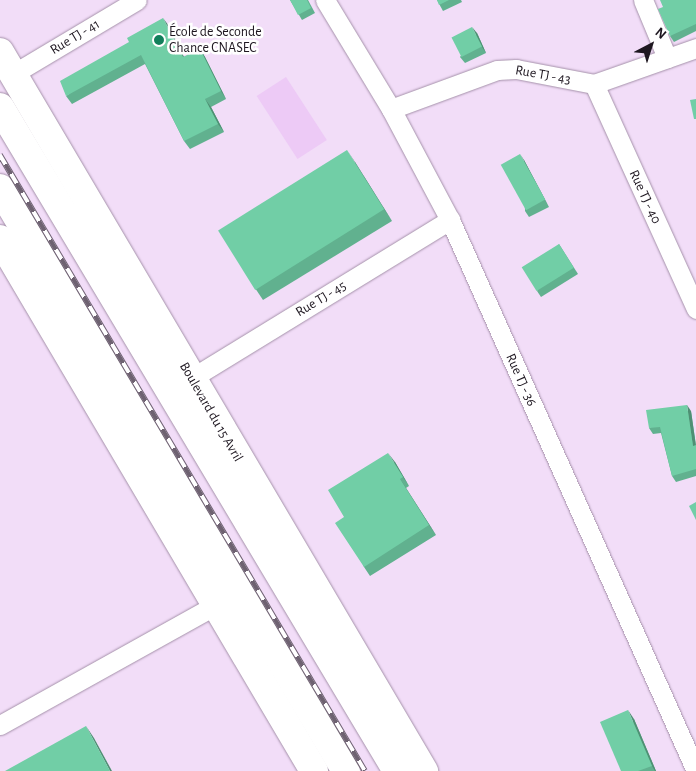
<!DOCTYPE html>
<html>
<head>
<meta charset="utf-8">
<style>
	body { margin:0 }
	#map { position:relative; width:696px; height:771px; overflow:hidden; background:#f2ddf8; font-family:"Alegreya Sans",sans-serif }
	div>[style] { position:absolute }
	.green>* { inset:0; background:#edcaf6; transform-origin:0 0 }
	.roads { filter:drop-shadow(0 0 1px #a591aa) drop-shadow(0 0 1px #a591aa) }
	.minor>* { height:19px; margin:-9.5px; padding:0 9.5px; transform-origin:9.5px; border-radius:9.5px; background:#fff }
	.primary>* { height:28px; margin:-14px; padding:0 14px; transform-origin:14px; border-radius:14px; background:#fff }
	.trunk>* { height:28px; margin:-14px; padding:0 14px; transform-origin:14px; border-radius:14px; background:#fff }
	.rail>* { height:5.5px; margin-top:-2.75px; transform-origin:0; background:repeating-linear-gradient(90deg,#fff 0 11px,#6e6271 0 22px); box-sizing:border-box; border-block:1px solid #6e6271 }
	.wall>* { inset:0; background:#61b18f }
	.shaded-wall>* { inset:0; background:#4f9074 }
	.building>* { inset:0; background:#71cea6; transform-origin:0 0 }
	.dots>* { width:14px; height:14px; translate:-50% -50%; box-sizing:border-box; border:2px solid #fff; border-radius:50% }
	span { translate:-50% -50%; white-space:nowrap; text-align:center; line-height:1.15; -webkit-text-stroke:5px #fff; paint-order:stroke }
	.poi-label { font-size:14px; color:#1e1720 }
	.left { translate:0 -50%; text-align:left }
	.street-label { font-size:14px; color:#1e1720 }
	.north { position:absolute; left:626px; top:20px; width:50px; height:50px; -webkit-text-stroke:4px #fff; paint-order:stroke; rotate:40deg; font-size:14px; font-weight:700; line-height:20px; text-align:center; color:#1e1720 }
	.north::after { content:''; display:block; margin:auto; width:18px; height:22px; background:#1e1720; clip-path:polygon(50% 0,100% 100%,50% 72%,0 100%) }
</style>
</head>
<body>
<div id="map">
	<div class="green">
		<i style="left:286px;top:77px;width:75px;height:35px;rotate:57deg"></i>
	</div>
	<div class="roads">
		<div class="minor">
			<i style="left:325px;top:0;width:127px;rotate:58.8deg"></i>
			<i style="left:391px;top:109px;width:126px;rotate:62deg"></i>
			<i style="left:450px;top:220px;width:603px;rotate:65.94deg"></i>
			<i style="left:643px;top:0;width:63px;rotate:67.5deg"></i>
			<i style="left:13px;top:74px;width:144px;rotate:-30.8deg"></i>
			<i style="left:594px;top:84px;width:247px;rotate:65.6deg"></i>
			<i style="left:391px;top:109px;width:113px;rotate:-20.2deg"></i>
			<i style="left:497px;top:70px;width:19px;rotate:-3deg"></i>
			<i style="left:516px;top:69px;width:79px;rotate:10.9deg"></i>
			<i style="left:594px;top:84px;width:108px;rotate:-19.4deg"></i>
			<i style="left:192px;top:378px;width:303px;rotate:-31.5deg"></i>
			<i style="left:0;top:725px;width:247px;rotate:-29.1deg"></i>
		</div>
		<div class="primary">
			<i style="left:0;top:52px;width:835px;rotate:59.47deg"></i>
			<i style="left:0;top:239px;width:618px;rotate:59.45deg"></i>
		</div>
		<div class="trunk">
			<i style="left:0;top:107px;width:774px;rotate:59.13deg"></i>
			<i style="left:0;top:188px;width:678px;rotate:59.31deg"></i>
		</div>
	</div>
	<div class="rail">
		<i style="left:0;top:155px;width:716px;rotate:59.35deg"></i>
	</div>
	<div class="wall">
		<i style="clip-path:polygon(290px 0,308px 0,315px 13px,302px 20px)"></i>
		<i style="clip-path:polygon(437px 0,461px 0,462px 2px,443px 11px)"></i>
		<i style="clip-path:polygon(696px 0,696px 31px,674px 42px,670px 36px)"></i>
		<i style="clip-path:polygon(169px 26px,184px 57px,200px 49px,205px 57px,226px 99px,211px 107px,224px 132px,190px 149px,184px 141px,145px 64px,72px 104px,66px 96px)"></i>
		<i style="clip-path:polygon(477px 33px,486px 53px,465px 63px,460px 57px)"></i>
		<i style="clip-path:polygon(524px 160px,549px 207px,529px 217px,525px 211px)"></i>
		<i style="clip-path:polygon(355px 162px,392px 221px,263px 300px,255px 288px)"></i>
		<i style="clip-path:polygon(559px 244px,578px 274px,541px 297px,537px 291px)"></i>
		<i style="clip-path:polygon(691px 411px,696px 445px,696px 476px,676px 482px,672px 476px,661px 433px,653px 434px,649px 428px)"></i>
		<i style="clip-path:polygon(395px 462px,409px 486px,406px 488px,436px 535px,370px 576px,364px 567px,344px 517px)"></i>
		<i style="clip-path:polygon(634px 719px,656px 771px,621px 771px)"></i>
	</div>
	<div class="shaded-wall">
		<i style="clip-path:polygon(163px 18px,169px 26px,188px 66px,183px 57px)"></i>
		<i style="clip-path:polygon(472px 27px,477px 33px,486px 53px,482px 47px)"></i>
		<i style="clip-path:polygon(200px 49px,205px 57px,226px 99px,221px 91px)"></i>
		<i style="clip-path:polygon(205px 99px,211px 107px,224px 132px,218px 124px)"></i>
		<i style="clip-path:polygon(347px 150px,355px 162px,392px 221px,384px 209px)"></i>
		<i style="clip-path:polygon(520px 154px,524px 160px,549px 207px,545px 200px)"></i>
		<i style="clip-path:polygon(687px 405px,691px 411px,696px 447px,693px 446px)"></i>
		<i style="clip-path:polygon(388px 453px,395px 462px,409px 486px,403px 477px)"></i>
		<i style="clip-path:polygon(400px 479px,406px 488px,436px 535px,429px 525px)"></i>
		<i style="clip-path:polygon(628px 710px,634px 719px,656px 771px,655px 771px,652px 766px)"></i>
		<i style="clip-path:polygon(86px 726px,94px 738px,112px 771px,110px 771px)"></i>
	</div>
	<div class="building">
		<i style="clip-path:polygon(290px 0,307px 0,311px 8px,298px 15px)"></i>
		<i style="clip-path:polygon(437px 0,449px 0,439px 5px)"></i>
		<i style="clip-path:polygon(660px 0,696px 0,696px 24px,670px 36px,658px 9px,663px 7px)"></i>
		<i style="clip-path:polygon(163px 18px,183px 57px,200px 49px,221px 91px,205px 99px,218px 124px,184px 141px,141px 55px,66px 96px,60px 81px,129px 42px,127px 38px)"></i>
		<i style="left:472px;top:27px;width:22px;height:23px;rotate:63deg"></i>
		<i style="clip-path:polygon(696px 99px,696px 119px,694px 119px,690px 100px)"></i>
		<i style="left:347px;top:150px;width:70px;height:152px;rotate:58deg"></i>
		<i style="left:520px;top:154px;width:52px;height:22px;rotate:61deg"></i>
		<i style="left:559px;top:244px;width:28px;height:44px;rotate:58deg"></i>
		<i style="clip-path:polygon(687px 405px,693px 446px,696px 445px,696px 469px,672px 476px,660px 427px,649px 428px,646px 410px)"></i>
		<i style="clip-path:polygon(388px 453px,403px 477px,400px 479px,429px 525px,364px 567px,335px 523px,344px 517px,328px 490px)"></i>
		<i style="clip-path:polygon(696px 502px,696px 520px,689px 506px)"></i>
		<i style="clip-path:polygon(628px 710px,652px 766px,638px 771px,621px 771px,600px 722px)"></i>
		<i style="clip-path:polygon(86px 726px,110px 771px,5px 771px)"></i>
	</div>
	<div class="dots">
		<i style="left:159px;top:40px;background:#127f5b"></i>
	</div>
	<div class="poi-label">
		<span class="left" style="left:169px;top:40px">École de Seconde<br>Chance CNASEC</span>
	</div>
	<div class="street-label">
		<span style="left:75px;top:37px;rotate:-31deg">Rue TJ - 41</span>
		<span style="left:543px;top:75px;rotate:10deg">Rue TJ - 43</span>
		<span style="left:645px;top:197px;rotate:65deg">Rue TJ - 40</span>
		<span style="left:321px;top:299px;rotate:-31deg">Rue TJ - 45</span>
		<span style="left:521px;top:380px;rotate:66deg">Rue TJ - 36</span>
		<span style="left:211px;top:412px;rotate:60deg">Boulevard du 15 Avril</span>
	</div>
	<div class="north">N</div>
</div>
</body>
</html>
